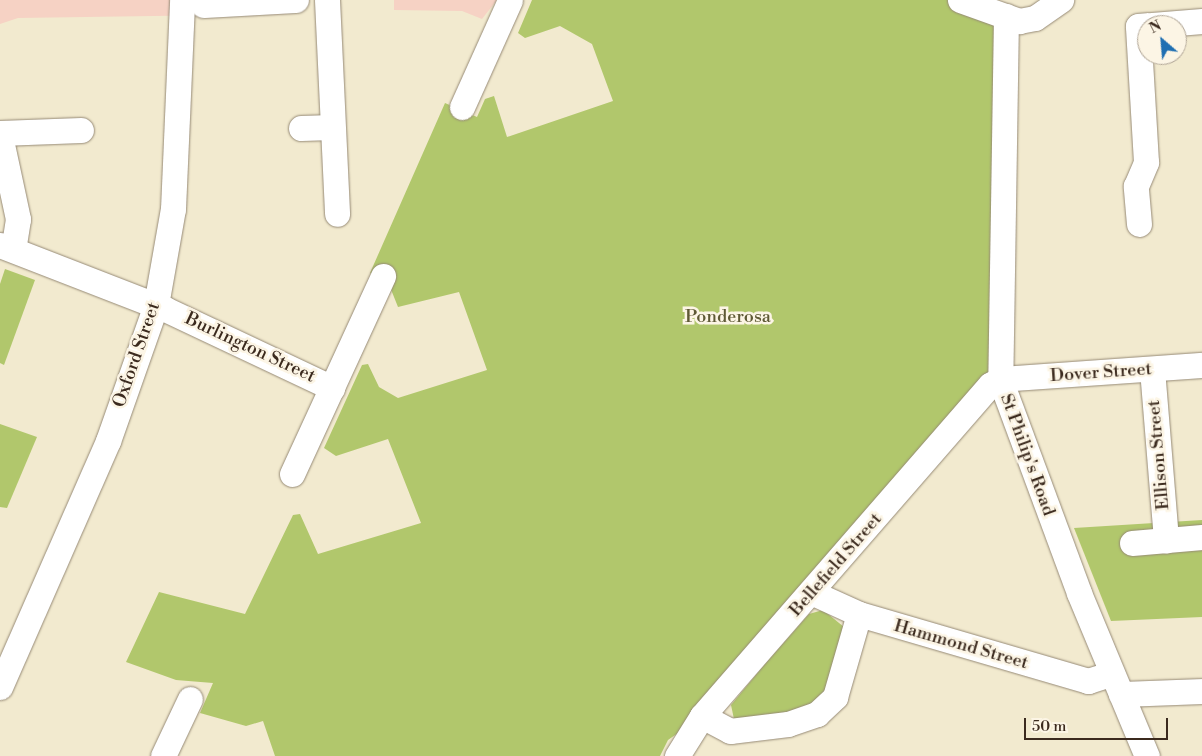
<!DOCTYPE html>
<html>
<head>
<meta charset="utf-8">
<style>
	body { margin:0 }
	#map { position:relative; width:1202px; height:756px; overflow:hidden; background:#f2eacf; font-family:"Libre Bodoni",serif }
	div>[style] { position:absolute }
	.built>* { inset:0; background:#f6d2c4 }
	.green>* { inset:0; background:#b1c76c }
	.roads { filter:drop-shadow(0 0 1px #968a76) drop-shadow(0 0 1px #968a76) }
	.minor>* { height:25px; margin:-12.5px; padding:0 12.5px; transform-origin:12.5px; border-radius:12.5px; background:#fff }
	span { translate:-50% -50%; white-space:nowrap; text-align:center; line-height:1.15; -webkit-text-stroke:5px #fcf5e5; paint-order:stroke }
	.park-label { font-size:18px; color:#5e5935 }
	.street-label { font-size:18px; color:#3b2a1e }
	.north { position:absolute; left:1137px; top:15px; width:50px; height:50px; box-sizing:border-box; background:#fcf5e5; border:1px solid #afa495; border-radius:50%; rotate:333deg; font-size:14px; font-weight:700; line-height:20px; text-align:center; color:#3b2a1e }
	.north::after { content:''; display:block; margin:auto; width:18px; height:22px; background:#1f6fb2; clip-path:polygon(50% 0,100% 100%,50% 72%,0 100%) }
	.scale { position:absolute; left:1024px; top:718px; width:144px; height:22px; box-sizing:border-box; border:2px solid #3b2a1e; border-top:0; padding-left:6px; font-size:15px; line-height:18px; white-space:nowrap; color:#3b2a1e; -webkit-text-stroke:4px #fcf5e5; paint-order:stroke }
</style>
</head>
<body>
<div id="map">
	<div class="built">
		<i style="clip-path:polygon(0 0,286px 0,286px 14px,18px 18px,0 24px)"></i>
		<i style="clip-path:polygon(394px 0,497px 0,482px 19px,462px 11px,394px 10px)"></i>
	</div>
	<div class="green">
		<i style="clip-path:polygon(532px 0,960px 0,1001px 23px,999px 367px,702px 716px,668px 740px,660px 756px,275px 756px,263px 721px,246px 726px,200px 713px,213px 683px,176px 680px,126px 662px,159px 592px,245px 614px,293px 515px,300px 514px,318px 554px,421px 523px,388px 439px,336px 456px,324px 448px,362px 365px,368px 364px,379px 387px,398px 398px,487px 370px,459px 292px,398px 307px,390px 287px,370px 273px,445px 103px,477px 117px,485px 99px,494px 96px,507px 137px,613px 101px,592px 44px,560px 26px,525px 38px,518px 33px)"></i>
		<i style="clip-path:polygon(5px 269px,35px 280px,4px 365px,0 363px,0 284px)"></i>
		<i style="clip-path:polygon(0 424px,37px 437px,7px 508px,0 507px)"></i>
		<i style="clip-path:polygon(1202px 520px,1202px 617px,1111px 621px,1074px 528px)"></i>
		<i style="clip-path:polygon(823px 610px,844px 627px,829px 689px,794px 720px,734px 719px,731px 705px,764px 665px,809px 614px)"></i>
	</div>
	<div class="roads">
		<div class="minor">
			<i style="left:327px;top:0;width:214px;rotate:87.3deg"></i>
			<i style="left:960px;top:0;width:63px;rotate:19.6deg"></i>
			<i style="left:1019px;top:21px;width:16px;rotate:-11deg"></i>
			<i style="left:1035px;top:18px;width:32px;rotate:-35deg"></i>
			<i style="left:203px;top:5px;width:93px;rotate:-3.1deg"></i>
			<i style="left:1006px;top:16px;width:363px;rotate:90.9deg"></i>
			<i style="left:1000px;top:379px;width:228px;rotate:69.7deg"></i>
			<i style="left:1079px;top:593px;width:177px;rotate:67.4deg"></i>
			<i style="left:1152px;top:25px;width:50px;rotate:-4.6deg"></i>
			<i style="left:462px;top:107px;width:117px;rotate:-65.8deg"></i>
			<i style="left:301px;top:128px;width:31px;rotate:-2deg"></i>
			<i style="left:0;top:133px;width:81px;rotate:-2.1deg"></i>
			<i style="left:0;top:135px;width:86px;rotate:77.9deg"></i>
			<i style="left:18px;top:219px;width:30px;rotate:99deg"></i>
			<i style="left:1139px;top:224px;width:38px;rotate:-95deg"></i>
			<i style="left:1136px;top:186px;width:26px;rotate:-67deg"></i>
			<i style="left:1146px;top:162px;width:136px;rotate:-93.4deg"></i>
			<i style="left:1138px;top:26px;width:9px;rotate:-6deg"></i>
			<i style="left:0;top:245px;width:177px;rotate:21.2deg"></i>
			<i style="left:165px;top:309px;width:185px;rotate:25.3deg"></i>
			<i style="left:1152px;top:369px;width:172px;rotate:85.3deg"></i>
			<i style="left:292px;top:474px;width:218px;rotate:-65.3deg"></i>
			<i style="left:1132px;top:543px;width:70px;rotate:-4.9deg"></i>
			<i style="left:813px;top:593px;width:51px;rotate:24.5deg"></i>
			<i style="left:859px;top:614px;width:239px;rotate:16.3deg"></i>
			<i style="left:1088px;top:681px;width:25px;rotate:-18deg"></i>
			<i style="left:0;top:687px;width:269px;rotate:-66.3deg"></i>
			<i style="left:108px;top:441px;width:144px;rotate:-70.6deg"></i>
			<i style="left:156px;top:305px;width:97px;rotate:-80deg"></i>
			<i style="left:173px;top:209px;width:209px;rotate:-87.5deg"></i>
			<i style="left:1121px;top:694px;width:81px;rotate:-2.1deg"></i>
			<i style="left:702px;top:716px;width:32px;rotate:28deg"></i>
			<i style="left:730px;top:731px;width:58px;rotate:-6.9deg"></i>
			<i style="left:788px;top:724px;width:31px;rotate:-19deg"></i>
			<i style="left:817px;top:714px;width:25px;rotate:-43deg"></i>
			<i style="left:835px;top:697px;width:86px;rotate:-73.9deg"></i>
			<i style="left:163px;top:756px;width:63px;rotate:-64.7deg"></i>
			<i style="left:677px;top:756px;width:47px;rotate:-58deg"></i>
			<i style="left:702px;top:716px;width:439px;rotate:-49deg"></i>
			<i style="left:990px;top:385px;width:12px;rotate:-31deg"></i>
			<i style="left:1000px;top:379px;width:202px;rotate:-4deg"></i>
		</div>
	</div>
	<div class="park-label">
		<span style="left:728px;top:317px">Ponderosa</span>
	</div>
	<div class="street-label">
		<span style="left:250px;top:348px;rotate:25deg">Burlington Street</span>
		<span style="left:137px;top:355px;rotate:-71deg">Oxford Street</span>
		<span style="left:1101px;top:373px;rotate:-4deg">Dover Street</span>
		<span style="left:1027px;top:455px;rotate:70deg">St Philip's Road</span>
		<span style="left:1159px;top:455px;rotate:-95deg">Ellison Street</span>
		<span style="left:836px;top:565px;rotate:-49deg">Bellefield Street</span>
		<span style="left:961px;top:645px;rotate:16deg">Hammond Street</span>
	</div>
	<div class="north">N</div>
	<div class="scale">50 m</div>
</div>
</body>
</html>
